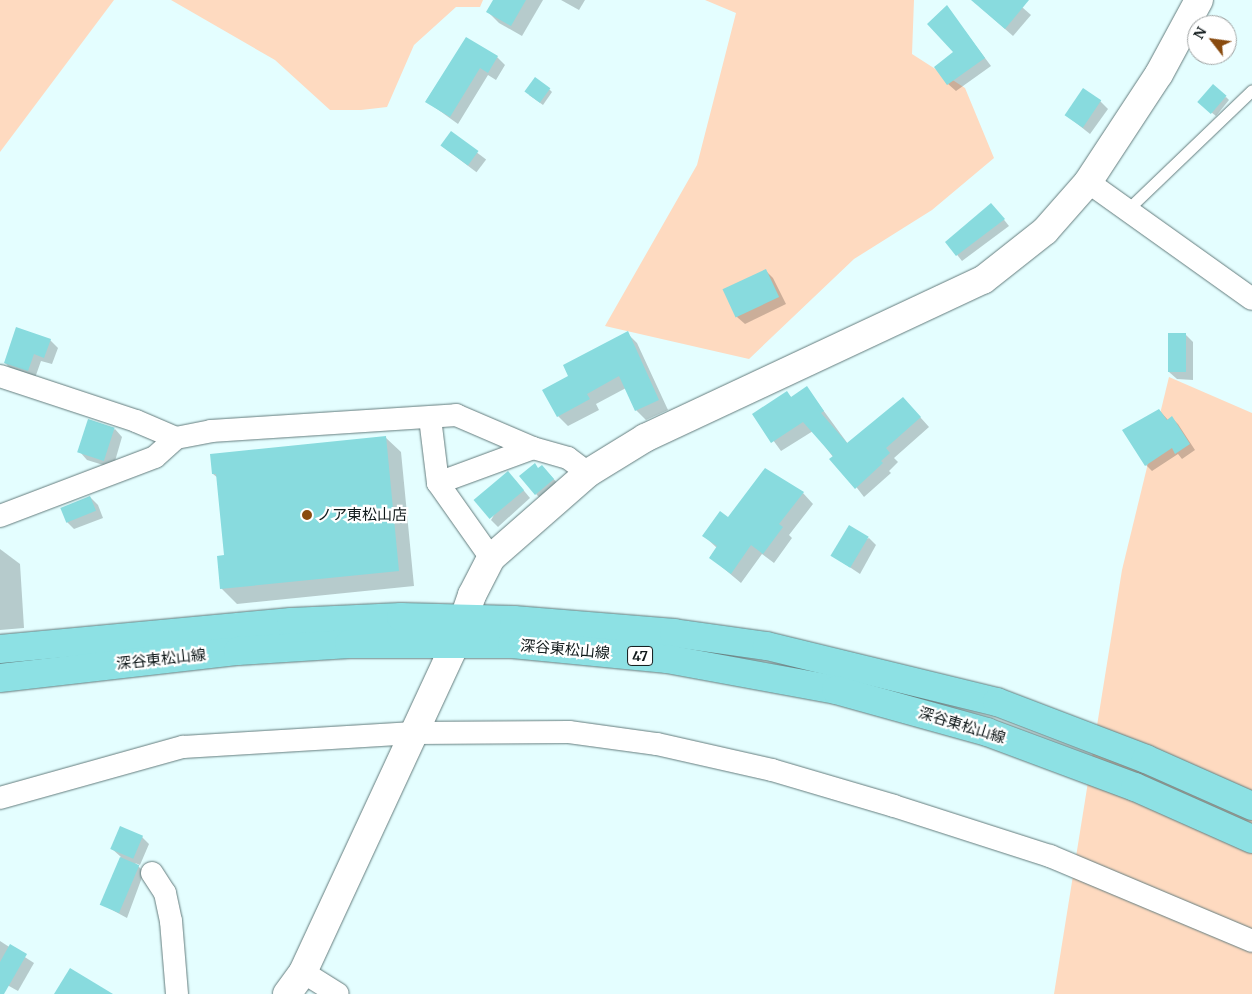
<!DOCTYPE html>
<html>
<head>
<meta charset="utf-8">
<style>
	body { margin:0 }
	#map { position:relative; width:1252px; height:994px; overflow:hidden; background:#e4feff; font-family:Merriweather,"Noto Sans JP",serif }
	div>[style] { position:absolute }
	.green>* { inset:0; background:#fedac0 }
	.shadow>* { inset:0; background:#0003; transform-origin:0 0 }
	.building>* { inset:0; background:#88dbde; transform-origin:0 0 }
	.roads { filter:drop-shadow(0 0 1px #647c7d) drop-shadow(0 0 1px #647c7d) }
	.lane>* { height:11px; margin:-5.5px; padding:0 5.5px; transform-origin:5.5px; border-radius:5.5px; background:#fff }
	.street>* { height:22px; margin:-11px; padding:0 11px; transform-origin:11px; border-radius:11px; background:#fff }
	.secondary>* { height:28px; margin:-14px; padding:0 14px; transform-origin:14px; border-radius:14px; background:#fff }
	.primary>* { height:28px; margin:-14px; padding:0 14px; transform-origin:14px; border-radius:14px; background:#8de1e4 }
	.dots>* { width:14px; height:14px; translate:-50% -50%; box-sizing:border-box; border:2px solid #fff; border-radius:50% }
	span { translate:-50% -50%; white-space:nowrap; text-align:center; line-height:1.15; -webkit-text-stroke:4.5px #fff; paint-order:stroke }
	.shield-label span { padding:1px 4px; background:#fff; border:1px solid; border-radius:4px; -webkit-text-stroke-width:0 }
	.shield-label { font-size:14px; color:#0f1819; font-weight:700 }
	.poi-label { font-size:15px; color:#0f1819 }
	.left { translate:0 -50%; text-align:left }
	.street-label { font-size:15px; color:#0f1819 }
	.north { position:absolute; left:1187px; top:15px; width:50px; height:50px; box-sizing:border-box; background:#fff; border:1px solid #9fa3a3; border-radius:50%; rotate:300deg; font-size:14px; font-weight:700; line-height:20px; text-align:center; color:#0f1819 }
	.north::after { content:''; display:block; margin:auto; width:18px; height:22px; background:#894b0f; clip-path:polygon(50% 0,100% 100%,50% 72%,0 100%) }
</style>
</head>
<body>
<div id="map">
	<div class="green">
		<i style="clip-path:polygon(0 0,114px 0,0 152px)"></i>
		<i style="clip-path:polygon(171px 0,483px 0,480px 7px,456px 7px,414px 45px,387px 107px,361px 110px,330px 110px,275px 60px)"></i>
		<i style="clip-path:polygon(705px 0,914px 0,912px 54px,965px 88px,994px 158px,932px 210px,854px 259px,749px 359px,605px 326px,697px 165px,736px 13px)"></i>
		<i style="clip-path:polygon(1169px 377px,1252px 413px,1252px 994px,1054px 994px,1122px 570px)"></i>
	</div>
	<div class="shadow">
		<i style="clip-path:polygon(495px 0,543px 0,522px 36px,499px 23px,488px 12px)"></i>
		<i style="clip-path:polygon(561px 0,585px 0,579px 10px)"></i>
		<i style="clip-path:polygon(972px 0,1014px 0,1031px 15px,1013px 36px)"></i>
		<i style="clip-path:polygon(947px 7px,991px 66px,956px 91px,948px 84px,955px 53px)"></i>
		<i style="clip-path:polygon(465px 41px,497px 57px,505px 65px,496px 80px,488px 75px,458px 124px,426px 101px)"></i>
		<i style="clip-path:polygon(549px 89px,552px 92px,543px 105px,529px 95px)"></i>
		<i style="clip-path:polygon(1226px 97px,1229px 100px,1216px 116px,1202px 105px)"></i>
		<i style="clip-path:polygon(1100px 101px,1108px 109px,1090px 134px,1066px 115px)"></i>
		<i style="left:451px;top:133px;width:44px;height:16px;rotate:37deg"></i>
		<i style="clip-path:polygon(997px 211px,1009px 226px,962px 261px,947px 242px)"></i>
		<i style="clip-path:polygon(766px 271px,773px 278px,786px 304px,745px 324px,737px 317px,725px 290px)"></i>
		<i style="clip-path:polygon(627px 333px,637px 343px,668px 410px,646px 420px,636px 410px,626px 388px,596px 404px,599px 410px,568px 426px,558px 416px,570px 376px)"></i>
		<i style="clip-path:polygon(1185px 334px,1193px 342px,1193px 380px,1177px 379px,1169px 372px)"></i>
		<i style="clip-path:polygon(50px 340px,58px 348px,52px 364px,41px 361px,35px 378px,13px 371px,5px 363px)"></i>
		<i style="clip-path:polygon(807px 388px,848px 444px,912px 408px,929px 427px,894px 458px,898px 462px,889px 471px,891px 473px,864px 497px,813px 431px,781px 451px,754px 414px,787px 393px,792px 398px)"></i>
		<i style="clip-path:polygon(1159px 410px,1168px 420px,1172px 418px,1178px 424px,1195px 450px,1182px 459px,1178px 454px,1152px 471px,1146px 465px)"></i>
		<i style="clip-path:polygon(115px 429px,122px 437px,113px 468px,87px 460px,80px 452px)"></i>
		<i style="clip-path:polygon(385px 437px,401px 452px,414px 586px,237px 604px,221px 588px,226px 556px,218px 478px,213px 474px)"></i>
		<i style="clip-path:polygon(549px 474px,561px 487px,543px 501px,536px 494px)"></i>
		<i style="clip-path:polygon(515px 480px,530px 498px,498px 527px,491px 520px)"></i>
		<i style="clip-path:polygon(803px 493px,813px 504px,789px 535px,792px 538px,774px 563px,762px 554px,741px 583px,710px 557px,717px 548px,704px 536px,729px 519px)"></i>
		<i style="clip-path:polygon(90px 497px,98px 505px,103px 518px,74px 529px,67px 522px,62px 508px)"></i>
		<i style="clip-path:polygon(869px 538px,876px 545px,860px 574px,833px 556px)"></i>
		<i style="clip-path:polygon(0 549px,20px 564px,24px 628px,0 630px)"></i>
		<i style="clip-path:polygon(142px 837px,149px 844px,140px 865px,135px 863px,144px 872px,127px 918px,101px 904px,121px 857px,111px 848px)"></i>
		<i style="clip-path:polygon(0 941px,34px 963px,18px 991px,0 981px)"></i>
	</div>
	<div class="building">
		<i style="clip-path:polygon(493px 0,526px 0,511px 26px,486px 12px)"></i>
		<i style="clip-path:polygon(971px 0,1029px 0,1005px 29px)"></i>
		<i style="clip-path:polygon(947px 5px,985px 58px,947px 85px,934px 67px,953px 52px,927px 24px)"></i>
		<i style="clip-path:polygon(466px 37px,498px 56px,488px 73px,480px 68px,450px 117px,425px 102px)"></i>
		<i style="left:535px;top:77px;width:19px;height:18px;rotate:36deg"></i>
		<i style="left:1213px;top:84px;width:18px;height:24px;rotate:41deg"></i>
		<i style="left:1083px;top:88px;width:22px;height:33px;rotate:34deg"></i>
		<i style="left:451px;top:131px;width:34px;height:18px;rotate:36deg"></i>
		<i style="clip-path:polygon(991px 203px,1005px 219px,956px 256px,945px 242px)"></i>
		<i style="left:766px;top:269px;width:31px;height:48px;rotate:65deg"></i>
		<i style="clip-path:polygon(16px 327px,51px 339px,44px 358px,34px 354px,28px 371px,4px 363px)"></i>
		<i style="clip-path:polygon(628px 331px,659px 400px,635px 411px,619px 376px,587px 394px,590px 399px,557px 417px,542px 390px,568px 376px,563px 365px)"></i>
		<i style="left:1168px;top:333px;width:18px;height:39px"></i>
		<i style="clip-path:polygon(807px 386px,824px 411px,821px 413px,847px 443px,903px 397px,921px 417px,886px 448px,890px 453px,881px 461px,883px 463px,855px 489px,829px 459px,833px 456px,803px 422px,771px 443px,752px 414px,787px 391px,791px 397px)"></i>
		<i style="clip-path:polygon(1159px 409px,1167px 420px,1172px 416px,1190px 444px,1175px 454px,1172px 448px,1145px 466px,1122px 430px)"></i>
		<i style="left:88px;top:419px;width:28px;height:35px;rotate:18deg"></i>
		<i style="clip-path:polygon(386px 436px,399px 571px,220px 589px,217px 556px,224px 555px,216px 474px,212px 474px,210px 454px)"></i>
		<i style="clip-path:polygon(535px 463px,538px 468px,542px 465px,554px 479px,535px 495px,519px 476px)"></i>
		<i style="clip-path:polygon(765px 468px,804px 492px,779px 524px,783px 527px,763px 554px,751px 545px,731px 574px,709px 558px,717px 546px,702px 536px,720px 511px,728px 517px)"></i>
		<i style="left:508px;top:471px;width:25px;height:45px;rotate:50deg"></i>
		<i style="left:90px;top:496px;width:16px;height:32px;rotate:68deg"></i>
		<i style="left:849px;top:525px;width:23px;height:36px;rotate:31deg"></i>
		<i style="left:120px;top:826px;width:25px;height:25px;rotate:23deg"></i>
		<i style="left:120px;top:857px;width:21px;height:52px;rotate:23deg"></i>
		<i style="clip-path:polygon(10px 944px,27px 954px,4px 994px,0 994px,0 962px)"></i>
		<i style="clip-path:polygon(70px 968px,113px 994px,54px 994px)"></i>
	</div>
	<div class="roads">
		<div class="lane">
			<i style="left:1127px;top:210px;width:173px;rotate:-43.8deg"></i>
		</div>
		<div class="street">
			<i style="left:1088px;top:182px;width:201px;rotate:35.5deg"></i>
			<i style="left:0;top:376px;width:143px;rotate:18.3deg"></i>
			<i style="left:136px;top:421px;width:43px;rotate:23deg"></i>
			<i style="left:430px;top:418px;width:65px;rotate:83deg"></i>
			<i style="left:438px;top:483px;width:92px;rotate:54.8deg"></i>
			<i style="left:438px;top:483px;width:101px;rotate:-20.2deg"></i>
			<i style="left:0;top:516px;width:166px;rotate:-20.8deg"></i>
			<i style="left:155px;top:457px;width:28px;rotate:-42deg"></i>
			<i style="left:176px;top:438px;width:36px;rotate:-11deg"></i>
			<i style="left:211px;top:431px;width:246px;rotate:-3.7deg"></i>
			<i style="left:456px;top:415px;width:84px;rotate:23.2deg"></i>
			<i style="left:533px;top:448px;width:36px;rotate:16deg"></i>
			<i style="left:568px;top:458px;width:25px;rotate:37deg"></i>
			<i style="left:0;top:798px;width:190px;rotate:-15.6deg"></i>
			<i style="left:183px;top:747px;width:231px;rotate:-3.5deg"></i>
			<i style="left:414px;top:733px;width:155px;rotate:-0.4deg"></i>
			<i style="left:569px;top:732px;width:89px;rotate:7.8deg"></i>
			<i style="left:657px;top:744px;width:118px;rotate:12.7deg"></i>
			<i style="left:772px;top:770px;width:127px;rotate:16.4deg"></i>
			<i style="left:894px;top:806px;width:164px;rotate:17.8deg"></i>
			<i style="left:1050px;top:856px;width:219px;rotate:22.8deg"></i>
			<i style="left:152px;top:873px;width:24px;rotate:57deg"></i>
			<i style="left:165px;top:893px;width:29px;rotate:78deg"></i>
			<i style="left:171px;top:921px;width:73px;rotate:85.3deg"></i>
			<i style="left:303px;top:972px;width:41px;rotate:32.2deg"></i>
		</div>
		<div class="secondary">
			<i style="left:287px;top:994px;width:27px;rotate:-54deg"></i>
			<i style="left:303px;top:972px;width:362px;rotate:-65.1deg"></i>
			<i style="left:455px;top:644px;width:52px;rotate:-70.9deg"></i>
			<i style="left:472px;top:595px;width:42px;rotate:-62.8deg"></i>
			<i style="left:491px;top:558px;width:129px;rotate:-41.2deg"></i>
			<i style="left:588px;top:473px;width:67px;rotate:-31.6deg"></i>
			<i style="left:645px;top:438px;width:373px;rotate:-25.1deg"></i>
			<i style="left:983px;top:280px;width:79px;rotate:-38.3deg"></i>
			<i style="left:1045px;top:231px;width:65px;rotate:-48.7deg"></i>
			<i style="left:1088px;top:182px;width:129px;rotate:-56.7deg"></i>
			<i style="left:1159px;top:74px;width:84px;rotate:-61.6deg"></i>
		</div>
		<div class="primary">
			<i style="left:0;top:649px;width:292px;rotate:-5.3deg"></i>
			<i style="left:291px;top:622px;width:110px;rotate:-2.6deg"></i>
			<i style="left:401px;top:617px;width:113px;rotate:1.5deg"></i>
			<i style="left:514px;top:620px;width:161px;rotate:4.6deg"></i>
			<i style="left:674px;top:633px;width:94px;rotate:8deg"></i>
			<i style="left:767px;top:646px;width:237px;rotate:13.7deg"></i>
			<i style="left:997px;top:702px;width:160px;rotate:20.9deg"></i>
			<i style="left:1146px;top:759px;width:116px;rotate:23.9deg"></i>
			<i style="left:0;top:678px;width:240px;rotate:-6.5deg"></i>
			<i style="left:238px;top:651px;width:111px;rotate:-3.6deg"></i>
			<i style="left:349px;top:644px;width:163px"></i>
			<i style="left:512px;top:644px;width:156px;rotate:5.5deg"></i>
			<i style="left:667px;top:659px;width:172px;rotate:10.4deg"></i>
			<i style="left:836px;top:690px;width:157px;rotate:15.5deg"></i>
			<i style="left:987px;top:732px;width:158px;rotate:20.4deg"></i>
			<i style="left:1135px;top:787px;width:128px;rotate:24deg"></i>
		</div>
	</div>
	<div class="dots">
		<i style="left:307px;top:515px;background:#894b0f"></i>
	</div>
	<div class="shield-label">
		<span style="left:640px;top:656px">47</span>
	</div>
	<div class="poi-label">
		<span class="left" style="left:317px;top:515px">ノア東松山店</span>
	</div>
	<div class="street-label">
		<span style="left:565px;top:649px;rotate:5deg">深谷東松山線</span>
		<span style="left:161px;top:659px;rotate:-6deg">深谷東松山線</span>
		<span style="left:962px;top:725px;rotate:17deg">深谷東松山線</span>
	</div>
	<div class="north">N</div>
</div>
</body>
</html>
